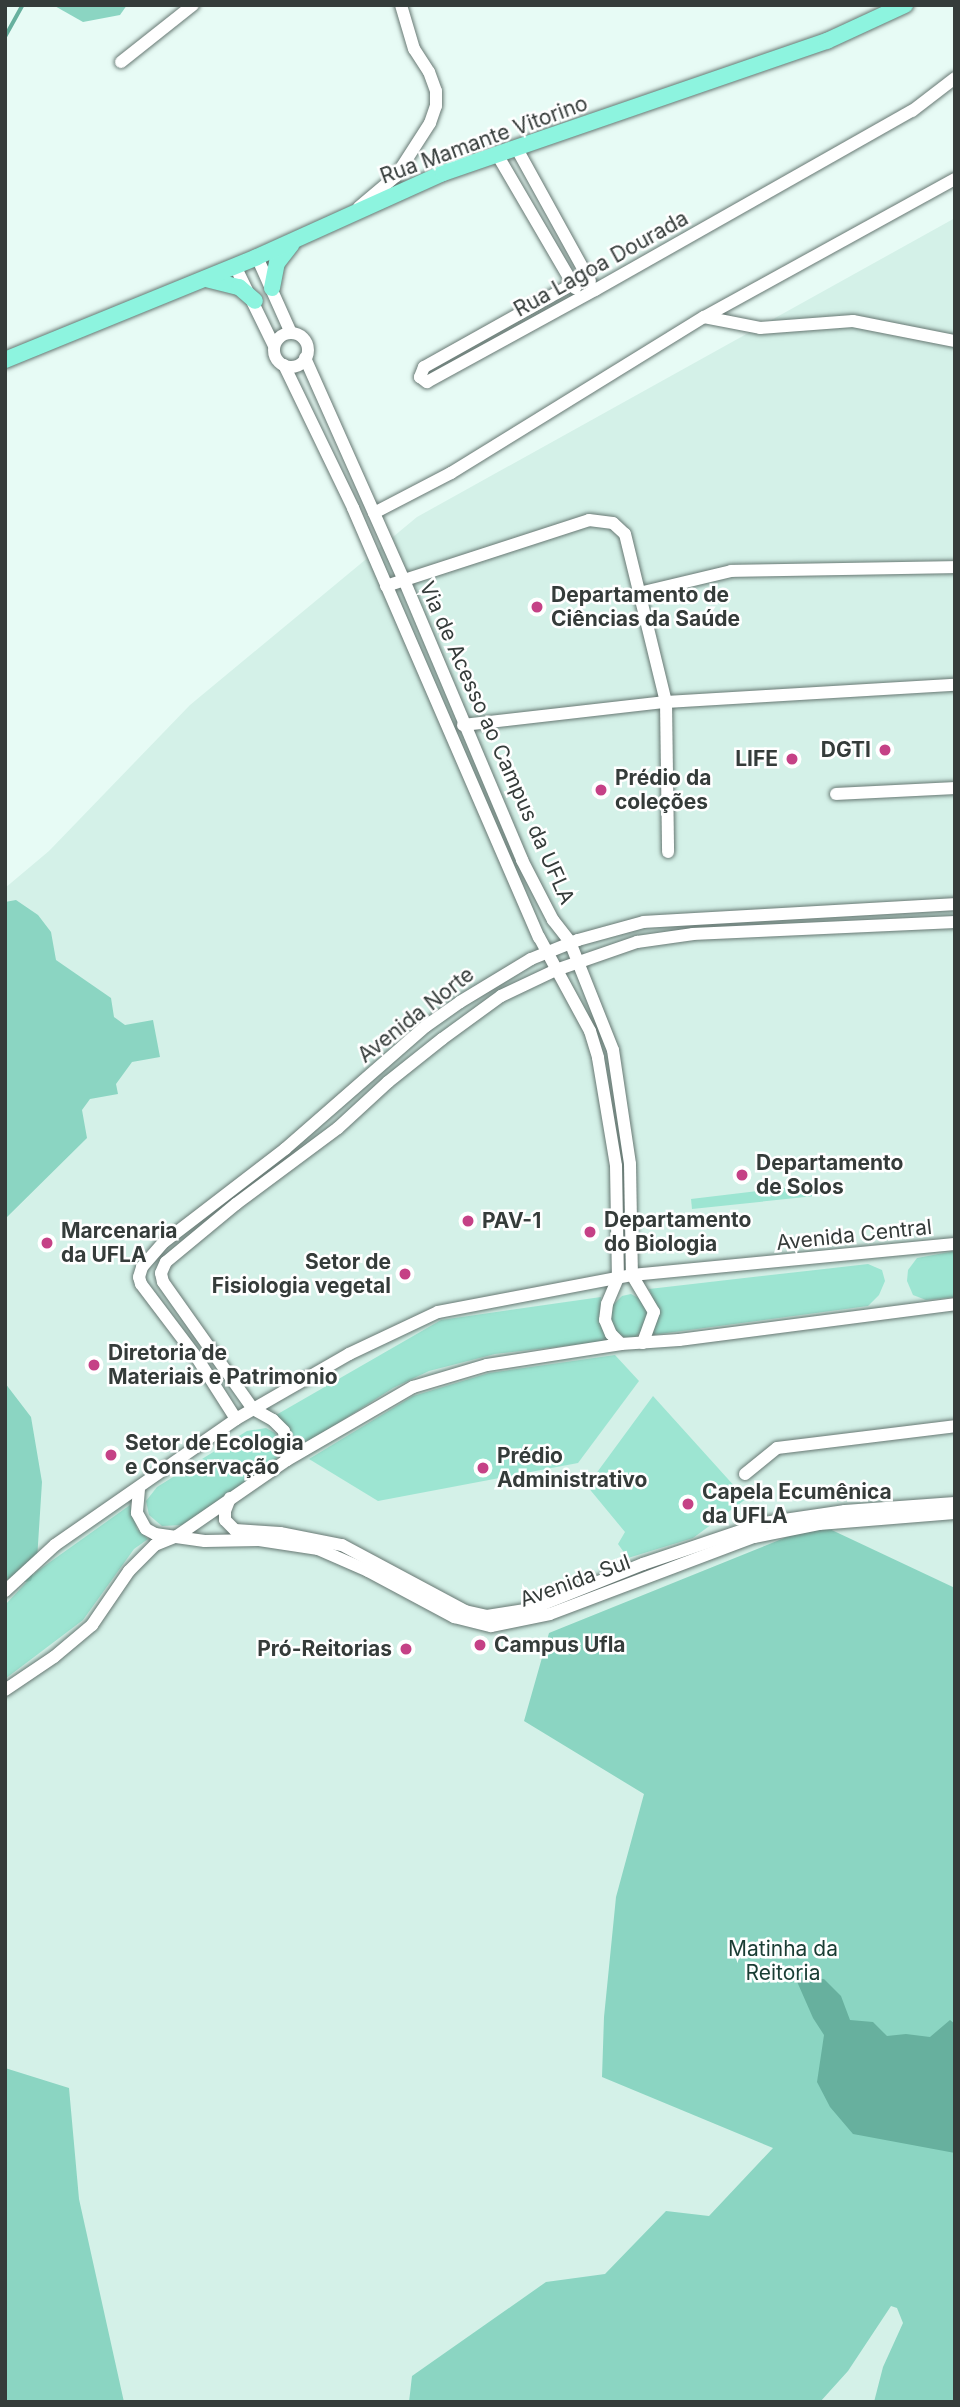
<!DOCTYPE html>
<html>
<head>
<meta charset="utf-8">
<style>
	body { margin:0 }
	#map { position:relative; width:960px; height:2407px; overflow:hidden; background:#e7fbf5; font-family:Inter,sans-serif }
	div>[style] { position:absolute }
	.built>* { inset:0; background:#d4f1e8 }
	.green>* { inset:0; background:#9de5d2 }
	.forest>* { inset:0; background:#8bd5c2 }
	.water>* { inset:0; background:#67b09e }
	.stream>* { height:3.5px; margin:-1.75px; padding:0 1.75px; transform-origin:1.75px; border-radius:1.75px; background:#67b09e }
	.roads { filter:drop-shadow(0 0 2px #677873) drop-shadow(0 0 2px #677873) }
	.minor>* { height:12px; margin:-6px; padding:0 6px; transform-origin:6px; border-radius:6px; background:#fff }
	.minor>.ring { margin:-6px; padding:0; box-sizing:content-box; background:none; border:12px solid #fff; border-radius:50% }
	.major>* { height:16px; margin:-8px; padding:0 8px; transform-origin:8px; border-radius:8px; background:#8df4df }
	.dots>* { width:19px; height:19px; translate:-50% -50%; box-sizing:border-box; border:4px solid #fff; border-radius:50% }
	span { translate:-50% -50%; white-space:nowrap; text-align:center; line-height:1.15; -webkit-text-stroke:5px #fff; paint-order:stroke }
	.street-label { font-size:21px; color:#353c3a }
	.poi-label { font-size:21px; color:#353c3a; font-weight:700 }
	.left { translate:0 -50%; text-align:left }
	.right { translate:-100% -50%; text-align:right }
	.park-label { font-size:21px; color:#1a3d34 }
	.frame { position:absolute; inset:0; border:7px solid #353c3a; pointer-events:none }
</style>
</head>
<body>
<div id="map">
	<div class="built">
		<i style="clip-path:polygon(955px 218px,955px 2402px,5px 2402px,5px 888px,49px 851px,190px 705px,417px 517px)"></i>
	</div>
	<div class="green">
		<i style="clip-path:polygon(834px 1182px,834px 1194px,692px 1209px,691px 1199px)"></i>
		<i style="clip-path:polygon(955px 1251px,955px 1297px,926px 1300px,913px 1295px,907px 1281px,908px 1270px,917px 1258px)"></i>
		<i style="clip-path:polygon(868px 1264px,882px 1270px,885px 1281px,879px 1295px,868px 1306px,652px 1335px,659px 1313px,649px 1289px)"></i>
		<i style="clip-path:polygon(631px 1294px,642px 1300px,647px 1312px,642px 1331px,635px 1337px,626px 1338px,616px 1333px,610px 1316px,612px 1306px,622px 1296px)"></i>
		<i style="clip-path:polygon(601px 1297px,599px 1322px,608px 1341px,495px 1354px,429px 1371px,393px 1388px,296px 1450px,293px 1433px,276px 1415px,441px 1320px)"></i>
		<i style="clip-path:polygon(615px 1355px,639px 1381px,578px 1463px,378px 1501px,309px 1459px,413px 1396px,489px 1373px)"></i>
		<i style="clip-path:polygon(653px 1396px,746px 1499px,693px 1538px,628px 1558px,618px 1544px,625px 1532px,587px 1486px)"></i>
		<i style="clip-path:polygon(266px 1428px,275px 1433px,282px 1449px,273px 1464px,182px 1525px,162px 1526px,149px 1515px,146px 1501px,157px 1487px,247px 1431px)"></i>
		<i style="clip-path:polygon(130px 1505px,137px 1529px,148px 1539px,134px 1549px,83px 1620px,5px 1679px,5px 1605px,36px 1572px)"></i>
	</div>
	<div class="forest">
		<i style="clip-path:polygon(53px 5px,127px 5px,120px 15px,83px 22px)"></i>
		<i style="clip-path:polygon(16px 900px,38px 915px,51px 932px,56px 960px,111px 998px,114px 1017px,125px 1025px,153px 1020px,160px 1057px,132px 1062px,116px 1084px,118px 1094px,90px 1099px,82px 1110px,87px 1138px,5px 1219px,5px 902px)"></i>
		<i style="clip-path:polygon(5px 1383px,31px 1417px,42px 1482px,37px 1560px,31px 1581px,12px 1584px,5px 1589px)"></i>
		<i style="clip-path:polygon(819px 1524px,955px 1588px,955px 2402px,874px 2402px,883px 2367px,903px 2323px,897px 2308px,891px 2306px,848px 2371px,820px 2402px,409px 2402px,412px 2376px,546px 2282px,605px 2274px,666px 2211px,709px 2216px,773px 2148px,602px 2077px,604px 2017px,616px 1897px,644px 1794px,524px 1721px,549px 1633px)"></i>
		<i style="clip-path:polygon(5px 2068px,69px 2088px,79px 2199px,124px 2402px,5px 2402px)"></i>
	</div>
	<div class="water">
		<i style="clip-path:polygon(795px 1977px,824px 1979px,841px 1996px,850px 2020px,873px 2022px,887px 2036px,906px 2034px,930px 2037px,950px 2020px,955px 2024px,955px 2153px,853px 2134px,830px 2107px,817px 2082px,824px 2035px,813px 2018px)"></i>
	</div>
	<div class="stream">
		<i style="left:5px;top:37px;width:37px;rotate:-61deg"></i>
	</div>
	<div class="roads">
		<div class="minor">
			<i style="left:121px;top:62px;width:92px;rotate:-38.4deg"></i>
			<i style="left:517px;top:149px;width:151px;rotate:61.1deg"></i>
			<i style="left:498px;top:156px;width:153px;rotate:59.7deg"></i>
			<i style="left:359px;top:207px;width:48px;rotate:-40deg"></i>
			<i style="left:396px;top:176px;width:63px;rotate:-57.3deg"></i>
			<i style="left:430px;top:123px;width:18px;rotate:-71deg"></i>
			<i style="left:436px;top:106px;width:15px;rotate:-90deg"></i>
			<i style="left:436px;top:91px;width:20px;rotate:-110deg"></i>
			<i style="left:429px;top:72px;width:27px;rotate:-123deg"></i>
			<i style="left:414px;top:49px;width:46px;rotate:-106.5deg"></i>
			<i style="left:257px;top:257px;width:83px;rotate:65.9deg"></i>
			<i style="left:235px;top:266px;width:89px;rotate:64deg"></i>
			<i style="left:587px;top:276px;width:187px;rotate:150.8deg"></i>
			<i style="left:424px;top:367px;width:11px;rotate:112deg"></i>
			<i style="left:420px;top:377px;width:9px;rotate:36deg"></i>
			<i style="left:427px;top:382px;width:192px;rotate:-28.7deg"></i>
			<i style="left:595px;top:290px;width:364px;rotate:-29.5deg"></i>
			<i style="left:912px;top:111px;width:54px;rotate:-37.5deg"></i>
			<i style="left:704px;top:317px;width:57px;rotate:11.1deg"></i>
			<i style="left:760px;top:328px;width:93px;rotate:-4.3deg"></i>
			<i style="left:853px;top:321px;width:104px;rotate:11.1deg"></i>
			<i class="ring" style="left:274px;top:333px;width:22px;height:22px"></i>
			<i style="left:305px;top:358px;width:243px;rotate:66deg"></i>
			<i style="left:404px;top:580px;width:304px;rotate:67.1deg"></i>
			<i style="left:522px;top:860px;width:68px;rotate:62.7deg"></i>
			<i style="left:553px;top:920px;width:28px;rotate:52deg"></i>
			<i style="left:570px;top:942px;width:116px;rotate:68.3deg"></i>
			<i style="left:613px;top:1050px;width:115px;rotate:81.5deg"></i>
			<i style="left:630px;top:1164px;width:111px;rotate:89deg"></i>
			<i style="left:632px;top:1275px;width:43px;rotate:59.3deg"></i>
			<i style="left:654px;top:1312px;width:33px;rotate:110deg"></i>
			<i style="left:284px;top:365px;width:159px;rotate:64.2deg"></i>
			<i style="left:353px;top:508px;width:468px;rotate:66.6deg"></i>
			<i style="left:539px;top:937px;width:107px;rotate:61.5deg"></i>
			<i style="left:590px;top:1031px;width:28px;rotate:73deg"></i>
			<i style="left:598px;top:1058px;width:109px;rotate:80.5deg"></i>
			<i style="left:616px;top:1166px;width:112px;rotate:89deg"></i>
			<i style="left:618px;top:1278px;width:28px;rotate:113deg"></i>
			<i style="left:607px;top:1304px;width:16px;rotate:97deg"></i>
			<i style="left:605px;top:1320px;width:15px;rotate:67deg"></i>
			<i style="left:611px;top:1334px;width:14px;rotate:45deg"></i>
			<i style="left:374px;top:513px;width:87px;rotate:-27.5deg"></i>
			<i style="left:451px;top:473px;width:297px;rotate:-31.7deg"></i>
			<i style="left:704px;top:317px;width:286px;rotate:-28.8deg"></i>
			<i style="left:386px;top:586px;width:213px;rotate:-18deg"></i>
			<i style="left:589px;top:520px;width:24px;rotate:7deg"></i>
			<i style="left:613px;top:523px;width:16px;rotate:43deg"></i>
			<i style="left:625px;top:534px;width:173px;rotate:76.3deg"></i>
			<i style="left:666px;top:702px;width:150px;rotate:89.2deg"></i>
			<i style="left:639px;top:593px;width:95px;rotate:-13.4deg"></i>
			<i style="left:731px;top:571px;width:224px;rotate:-1deg"></i>
			<i style="left:463px;top:725px;width:204px;rotate:-6.5deg"></i>
			<i style="left:666px;top:702px;width:289px;rotate:-3.4deg"></i>
			<i style="left:836px;top:794px;width:119px;rotate:-2.9deg"></i>
			<i style="left:236px;top:1419px;width:72px;rotate:-122.6deg"></i>
			<i style="left:197px;top:1358px;width:93px;rotate:-127.1deg"></i>
			<i style="left:141px;top:1284px;width:7px;rotate:-106deg"></i>
			<i style="left:139px;top:1277px;width:10px;rotate:-73deg"></i>
			<i style="left:142px;top:1267px;width:33px;rotate:-49deg"></i>
			<i style="left:164px;top:1242px;width:153px;rotate:-37.5deg"></i>
			<i style="left:285px;top:1149px;width:187px;rotate:-41.1deg"></i>
			<i style="left:426px;top:1026px;width:42px;rotate:-35.2deg"></i>
			<i style="left:460px;top:1002px;width:83px;rotate:-31.2deg"></i>
			<i style="left:531px;top:959px;width:51px;rotate:-22deg"></i>
			<i style="left:578px;top:940px;width:68px;rotate:-15.3deg"></i>
			<i style="left:644px;top:922px;width:312px;rotate:-3.3deg"></i>
			<i style="left:287px;top:1460px;width:29px;rotate:-96deg"></i>
			<i style="left:284px;top:1431px;width:16px;rotate:-135deg"></i>
			<i style="left:273px;top:1420px;width:23px;rotate:-151deg"></i>
			<i style="left:253px;top:1409px;width:156px;rotate:-125.3deg"></i>
			<i style="left:163px;top:1282px;width:9px;rotate:-103deg"></i>
			<i style="left:161px;top:1273px;width:12px;rotate:-66deg"></i>
			<i style="left:166px;top:1262px;width:91px;rotate:-39.6deg"></i>
			<i style="left:236px;top:1204px;width:127px;rotate:-36.7deg"></i>
			<i style="left:338px;top:1128px;width:68px;rotate:-42.6deg"></i>
			<i style="left:388px;top:1082px;width:69px;rotate:-38.5deg"></i>
			<i style="left:442px;top:1039px;width:73px;rotate:-36.1deg"></i>
			<i style="left:501px;top:996px;width:61px;rotate:-25.3deg"></i>
			<i style="left:556px;top:970px;width:86px;rotate:-19.1deg"></i>
			<i style="left:637px;top:942px;width:57px;rotate:-8.1deg"></i>
			<i style="left:693px;top:934px;width:262px;rotate:-2.6deg"></i>
			<i style="left:745px;top:1474px;width:41px;rotate:-39.1deg"></i>
			<i style="left:777px;top:1448px;width:179px;rotate:-7deg"></i>
			<i style="left:139px;top:1489px;width:24px;rotate:95deg"></i>
			<i style="left:137px;top:1513px;width:18px;rotate:61deg"></i>
			<i style="left:146px;top:1529px;width:10px;rotate:29deg"></i>
			<i style="left:155px;top:1534px;width:50px;rotate:8deg"></i>
			<i style="left:205px;top:1541px;width:54px;rotate:-1.1deg"></i>
			<i style="left:259px;top:1540px;width:60px;rotate:8.7deg"></i>
			<i style="left:318px;top:1549px;width:55px;rotate:23.7deg"></i>
			<i style="left:368px;top:1571px;width:98px;rotate:28.1deg"></i>
			<i style="left:454px;top:1617px;width:38px;rotate:14deg"></i>
			<i style="left:491px;top:1626px;width:60px;rotate:-11.5deg"></i>
			<i style="left:550px;top:1614px;width:218px;rotate:-20.7deg"></i>
			<i style="left:754px;top:1537px;width:66px;rotate:-11.3deg"></i>
			<i style="left:819px;top:1524px;width:136px;rotate:-4.6deg"></i>
			<i style="left:230px;top:1498px;width:14px;rotate:111deg"></i>
			<i style="left:225px;top:1511px;width:9px;rotate:90deg"></i>
			<i style="left:225px;top:1520px;width:14px;rotate:45deg"></i>
			<i style="left:235px;top:1530px;width:45px;rotate:3.8deg"></i>
			<i style="left:280px;top:1533px;width:63px;rotate:11deg"></i>
			<i style="left:342px;top:1545px;width:140px;rotate:28.2deg"></i>
			<i style="left:465px;top:1611px;width:23px;rotate:13deg"></i>
			<i style="left:487px;top:1616px;width:45px;rotate:-9deg"></i>
			<i style="left:531px;top:1609px;width:121px;rotate:-21.9deg"></i>
			<i style="left:643px;top:1564px;width:128px;rotate:-18.7deg"></i>
			<i style="left:764px;top:1523px;width:82px;rotate:-8.4deg"></i>
			<i style="left:845px;top:1511px;width:110px;rotate:-4.2deg"></i>
			<i style="left:5px;top:1591px;width:68px;rotate:-42.6deg"></i>
			<i style="left:55px;top:1545px;width:221px;rotate:-34.8deg"></i>
			<i style="left:236px;top:1419px;width:130px;rotate:-29.9deg"></i>
			<i style="left:349px;top:1354px;width:98px;rotate:-25.3deg"></i>
			<i style="left:438px;top:1312px;width:197px;rotate:-10.8deg"></i>
			<i style="left:632px;top:1275px;width:324px;rotate:-5.5deg"></i>
			<i style="left:5px;top:1690px;width:59px;rotate:-34deg"></i>
			<i style="left:54px;top:1657px;width:50px;rotate:-40.1deg"></i>
			<i style="left:92px;top:1625px;width:65px;rotate:-55.6deg"></i>
			<i style="left:129px;top:1571px;width:37px;rotate:-45deg"></i>
			<i style="left:155px;top:1545px;width:24px;rotate:-22deg"></i>
			<i style="left:177px;top:1536px;width:134px;rotate:-34.6deg"></i>
			<i style="left:287px;top:1460px;width:146px;rotate:-30.1deg"></i>
			<i style="left:413px;top:1387px;width:77px;rotate:-16.6deg"></i>
			<i style="left:487px;top:1365px;width:136px;rotate:-8.9deg"></i>
			<i style="left:621px;top:1344px;width:58px;rotate:-3.9deg"></i>
			<i style="left:679px;top:1340px;width:278px;rotate:-7.4deg"></i>
		</div>
		<div class="major">
			<i style="left:206px;top:279px;width:34px;rotate:14deg"></i>
			<i style="left:239px;top:287px;width:21px;rotate:41deg"></i>
			<i style="left:272px;top:288px;width:25px;rotate:-79deg"></i>
			<i style="left:277px;top:263px;width:24px;rotate:-52deg"></i>
			<i style="left:5px;top:360px;width:272px;rotate:-22.2deg"></i>
			<i style="left:257px;top:257px;width:204px;rotate:-24.3deg"></i>
			<i style="left:443px;top:173px;width:406px;rotate:-19deg"></i>
			<i style="left:827px;top:41px;width:86px;rotate:-24.8deg"></i>
		</div>
	</div>
	<div class="dots">
		<i style="left:537px;top:607px;background:#c54186"></i>
		<i style="left:885px;top:750px;background:#c54186"></i>
		<i style="left:792px;top:759px;background:#c54186"></i>
		<i style="left:601px;top:790px;background:#c54186"></i>
		<i style="left:742px;top:1175px;background:#c54186"></i>
		<i style="left:468px;top:1221px;background:#c54186"></i>
		<i style="left:590px;top:1232px;background:#c54186"></i>
		<i style="left:47px;top:1243px;background:#c54186"></i>
		<i style="left:405px;top:1274px;background:#c54186"></i>
		<i style="left:94px;top:1365px;background:#c54186"></i>
		<i style="left:111px;top:1455px;background:#c54186"></i>
		<i style="left:483px;top:1468px;background:#c54186"></i>
		<i style="left:688px;top:1504px;background:#c54186"></i>
		<i style="left:480px;top:1645px;background:#c54186"></i>
		<i style="left:406px;top:1649px;background:#c54186"></i>
	</div>
	<div class="street-label">
		<span style="left:484px;top:140px;rotate:-20deg">Rua Mamante Vitorino</span>
		<span style="left:601px;top:264px;rotate:-29deg">Rua Lagoa Dourada</span>
		<span style="left:497px;top:743px;rotate:66deg">Via de Acesso ao Campus da UFLA</span>
		<span style="left:416px;top:1015px;rotate:-38deg">Avenida Norte</span>
		<span style="left:854px;top:1235px;rotate:-6deg">Avenida Central</span>
		<span style="left:575px;top:1581px;rotate:-20deg">Avenida Sul</span>
	</div>
	<div class="poi-label">
		<span class="left" style="left:551px;top:607px">Departamento de<br>Ciências da Saúde</span>
		<span class="right" style="left:871px;top:750px">DGTI</span>
		<span class="right" style="left:778px;top:759px">LIFE</span>
		<span class="left" style="left:615px;top:790px">Prédio da<br>coleções</span>
		<span class="left" style="left:756px;top:1175px">Departamento<br>de Solos</span>
		<span class="left" style="left:604px;top:1232px">Departamento<br>do Biologia</span>
		<span class="left" style="left:482px;top:1221px">PAV-1</span>
		<span class="left" style="left:61px;top:1243px">Marcenaria<br>da UFLA</span>
		<span class="right" style="left:391px;top:1274px">Setor de<br>Fisiologia vegetal</span>
		<span class="left" style="left:108px;top:1365px">Diretoria de<br>Materiais e Patrimonio</span>
		<span class="left" style="left:125px;top:1455px">Setor de Ecologia<br>e Conservação</span>
		<span class="left" style="left:497px;top:1468px">Prédio<br>Administrativo</span>
		<span class="left" style="left:702px;top:1504px">Capela Ecumênica<br>da UFLA</span>
		<span class="left" style="left:494px;top:1645px">Campus Ufla</span>
		<span class="right" style="left:392px;top:1649px">Pró-Reitorias</span>
	</div>
	<div class="park-label">
		<span style="left:783px;top:1961px">Matinha da<br>Reitoria</span>
	</div>
	<div class="frame"></div>
</div>
</body>
</html>
